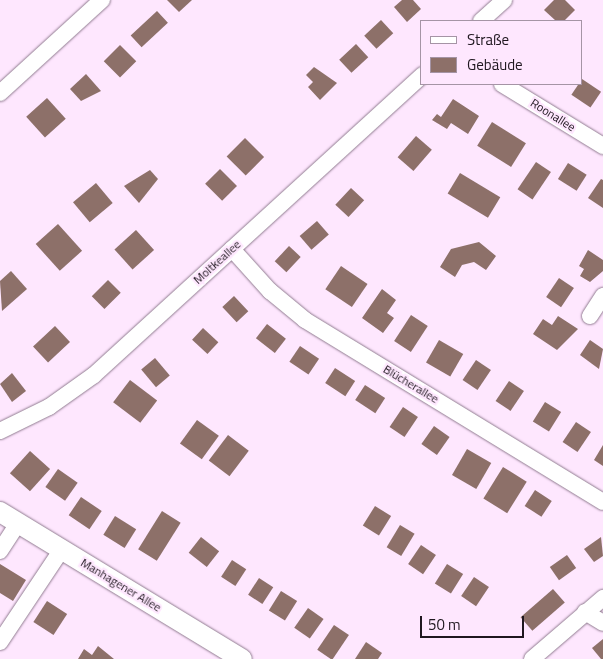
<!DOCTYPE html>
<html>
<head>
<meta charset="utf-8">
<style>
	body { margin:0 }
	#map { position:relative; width:603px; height:659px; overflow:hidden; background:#fee7fe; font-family:"Titillium Web",sans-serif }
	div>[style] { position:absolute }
	.building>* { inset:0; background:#8d7069; transform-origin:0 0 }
	.roads { filter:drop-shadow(0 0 1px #917c91) drop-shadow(0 0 1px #917c91) }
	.minor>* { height:16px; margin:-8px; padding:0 8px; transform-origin:8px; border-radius:8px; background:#fff }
	.major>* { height:20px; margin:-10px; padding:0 10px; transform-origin:10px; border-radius:10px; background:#fff }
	span { translate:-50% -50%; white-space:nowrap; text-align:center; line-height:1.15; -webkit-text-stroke:4.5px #fee7fe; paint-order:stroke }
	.street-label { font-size:12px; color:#1f171f }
	.legend { position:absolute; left:420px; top:20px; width:162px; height:65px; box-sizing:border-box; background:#fee7fe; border:1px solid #a594a5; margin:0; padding:6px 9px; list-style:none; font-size:15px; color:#1f171f }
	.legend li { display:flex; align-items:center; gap:10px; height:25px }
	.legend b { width:25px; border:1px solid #a594a5 }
	.scale { position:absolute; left:420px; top:616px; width:104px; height:22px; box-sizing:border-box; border:2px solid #1f171f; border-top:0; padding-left:6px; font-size:15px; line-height:18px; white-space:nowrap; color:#1f171f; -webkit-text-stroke:4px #fee7fe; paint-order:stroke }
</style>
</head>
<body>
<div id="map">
	<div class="building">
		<i style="clip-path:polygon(167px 0,192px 0,179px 12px)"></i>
		<i style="clip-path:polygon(402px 0,413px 0,421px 9px,407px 22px,394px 7px)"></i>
		<i style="clip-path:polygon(554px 0,565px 0,575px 10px,564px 21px,556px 21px,544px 10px)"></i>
		<i style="left:157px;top:11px;width:16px;height:36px;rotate:47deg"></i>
		<i style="left:381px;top:20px;width:18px;height:23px;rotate:47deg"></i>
		<i style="left:356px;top:44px;width:18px;height:23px;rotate:47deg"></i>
		<i style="left:120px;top:45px;width:23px;height:23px;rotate:45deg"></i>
		<i style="clip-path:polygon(314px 67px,337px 83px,320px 100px,308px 87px,313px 82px,306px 75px)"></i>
		<i style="clip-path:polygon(86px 74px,101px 91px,81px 101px,70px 89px)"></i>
		<i style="left:582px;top:79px;width:23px;height:19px;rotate:34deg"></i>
		<i style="left:47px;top:98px;width:28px;height:28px;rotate:48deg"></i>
		<i style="clip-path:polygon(453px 99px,479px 116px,468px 134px,451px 123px,447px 129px,432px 120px,437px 114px,441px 117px)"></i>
		<i style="left:492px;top:122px;width:40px;height:28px;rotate:32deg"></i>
		<i style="left:416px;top:136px;width:21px;height:28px;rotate:41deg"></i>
		<i style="left:245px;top:138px;width:27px;height:26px;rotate:45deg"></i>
		<i style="left:536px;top:162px;width:18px;height:33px;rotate:34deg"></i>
		<i style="left:568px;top:163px;width:22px;height:19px;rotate:32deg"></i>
		<i style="left:220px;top:169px;width:24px;height:21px;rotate:45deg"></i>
		<i style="clip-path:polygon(150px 170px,158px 179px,139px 203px,124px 186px)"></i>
		<i style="left:460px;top:173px;width:47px;height:24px;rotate:31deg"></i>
		<i style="clip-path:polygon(601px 179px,603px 180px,603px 208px,588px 198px)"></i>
		<i style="left:96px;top:183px;width:26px;height:30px;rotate:50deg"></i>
		<i style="left:351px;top:188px;width:18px;height:23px;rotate:43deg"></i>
		<i style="left:317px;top:221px;width:18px;height:23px;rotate:49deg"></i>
		<i style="left:58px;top:224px;width:36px;height:30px;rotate:48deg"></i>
		<i style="left:136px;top:230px;width:27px;height:29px;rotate:48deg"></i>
		<i style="clip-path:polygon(479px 242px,496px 256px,486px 270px,474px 262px,462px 265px,455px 277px,440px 267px,451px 249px)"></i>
		<i style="left:289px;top:246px;width:16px;height:21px;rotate:43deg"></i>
		<i style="clip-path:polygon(588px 250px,603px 260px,603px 271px,590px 282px,580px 276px,584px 269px,579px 266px)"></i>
		<i style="left:341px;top:266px;width:32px;height:28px;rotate:34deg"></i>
		<i style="clip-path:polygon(11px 271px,27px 289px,2px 311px,0 281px)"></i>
		<i style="left:559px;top:278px;width:18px;height:23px;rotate:34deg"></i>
		<i style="left:108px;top:280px;width:18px;height:23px;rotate:45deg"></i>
		<i style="clip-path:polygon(382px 289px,396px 300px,387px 313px,394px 318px,383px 333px,362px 318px)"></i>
		<i style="left:234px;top:296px;width:21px;height:16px;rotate:47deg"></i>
		<i style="left:411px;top:315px;width:20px;height:31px;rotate:33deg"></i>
		<i style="clip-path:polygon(558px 316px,578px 329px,557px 350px,533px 334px,543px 319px,552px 325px)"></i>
		<i style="left:267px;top:324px;width:24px;height:18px;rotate:38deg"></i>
		<i style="left:55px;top:326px;width:22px;height:30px;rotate:47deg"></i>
		<i style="left:203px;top:328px;width:21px;height:16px;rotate:43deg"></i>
		<i style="left:439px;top:340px;width:28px;height:26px;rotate:30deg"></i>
		<i style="clip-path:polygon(590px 340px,603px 349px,599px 369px,580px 355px)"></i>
		<i style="left:300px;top:346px;width:23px;height:19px;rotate:34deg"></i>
		<i style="left:155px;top:358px;width:23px;height:18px;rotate:50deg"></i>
		<i style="left:476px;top:360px;width:18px;height:24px;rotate:34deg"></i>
		<i style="left:335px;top:368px;width:24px;height:18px;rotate:33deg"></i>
		<i style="clip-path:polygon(12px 373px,26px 391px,12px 402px,0 384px)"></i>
		<i style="left:130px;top:380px;width:34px;height:28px;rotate:37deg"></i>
		<i style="left:509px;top:381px;width:18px;height:24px;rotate:34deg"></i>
		<i style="left:365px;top:385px;width:24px;height:18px;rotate:33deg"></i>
		<i style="left:545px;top:402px;width:19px;height:23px;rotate:32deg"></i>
		<i style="left:403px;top:407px;width:18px;height:24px;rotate:34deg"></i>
		<i style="left:197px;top:420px;width:27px;height:29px;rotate:36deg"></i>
		<i style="left:576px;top:422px;width:18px;height:24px;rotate:34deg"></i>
		<i style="left:434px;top:426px;width:19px;height:22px;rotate:35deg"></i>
		<i style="left:228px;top:435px;width:26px;height:32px;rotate:37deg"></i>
		<i style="clip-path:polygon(603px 445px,603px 466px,594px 460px)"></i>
		<i style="left:467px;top:449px;width:28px;height:30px;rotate:30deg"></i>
		<i style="left:30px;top:451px;width:27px;height:30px;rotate:42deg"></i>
		<i style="left:503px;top:467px;width:28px;height:37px;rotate:32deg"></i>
		<i style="left:58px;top:469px;width:24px;height:22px;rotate:35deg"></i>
		<i style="left:535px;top:490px;width:20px;height:19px;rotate:33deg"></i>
		<i style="left:81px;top:497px;width:25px;height:22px;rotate:34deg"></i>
		<i style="left:375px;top:506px;width:19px;height:23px;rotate:32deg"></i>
		<i style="left:162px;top:511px;width:22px;height:45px;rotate:32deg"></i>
		<i style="left:115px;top:516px;width:25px;height:22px;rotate:32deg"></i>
		<i style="left:400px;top:525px;width:17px;height:26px;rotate:31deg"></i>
		<i style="left:201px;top:537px;width:23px;height:20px;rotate:38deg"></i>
		<i style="clip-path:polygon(601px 537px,603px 556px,594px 562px,584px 549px)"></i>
		<i style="left:421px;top:545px;width:18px;height:23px;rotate:34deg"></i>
		<i style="left:567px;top:555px;width:16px;height:21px;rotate:55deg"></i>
		<i style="left:232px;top:560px;width:17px;height:20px;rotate:33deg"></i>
		<i style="clip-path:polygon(0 564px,26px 580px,13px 601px,0 593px)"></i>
		<i style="left:447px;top:564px;width:19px;height:23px;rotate:32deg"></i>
		<i style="left:474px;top:577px;width:18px;height:23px;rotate:34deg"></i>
		<i style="left:259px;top:578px;width:17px;height:20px;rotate:33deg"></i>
		<i style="left:553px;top:589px;width:18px;height:43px;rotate:49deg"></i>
		<i style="left:281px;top:591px;width:19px;height:23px;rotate:32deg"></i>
		<i style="left:47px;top:601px;width:24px;height:25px;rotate:33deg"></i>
		<i style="left:308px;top:608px;width:19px;height:24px;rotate:35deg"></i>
		<i style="left:334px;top:625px;width:18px;height:30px;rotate:34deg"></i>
		<i style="clip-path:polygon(603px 639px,603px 659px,601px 659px,592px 648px)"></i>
		<i style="clip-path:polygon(366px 642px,382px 653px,378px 659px,355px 659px)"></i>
		<i style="clip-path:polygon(98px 646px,114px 659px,78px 659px,84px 649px,92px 655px)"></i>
	</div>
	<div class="roads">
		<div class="minor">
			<i style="left:481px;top:21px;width:31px;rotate:-42deg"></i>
			<i style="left:502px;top:84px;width:119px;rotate:31.5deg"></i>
			<i style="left:0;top:93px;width:138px;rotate:-42.4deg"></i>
			<i style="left:232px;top:249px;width:57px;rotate:47.9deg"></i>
			<i style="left:270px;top:291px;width:45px;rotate:39.6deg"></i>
			<i style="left:305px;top:320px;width:349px;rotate:31.4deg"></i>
			<i style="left:590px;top:316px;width:24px;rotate:-57deg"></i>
			<i style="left:0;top:431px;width:55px;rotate:-26.1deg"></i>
			<i style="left:49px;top:407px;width:55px;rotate:-35.4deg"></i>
			<i style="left:94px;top:375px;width:445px;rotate:-42.4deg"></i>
			<i style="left:0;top:551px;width:33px;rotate:-57deg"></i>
			<i style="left:585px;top:612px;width:21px;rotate:31deg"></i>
			<i style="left:0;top:642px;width:112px;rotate:-56.3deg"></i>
			<i style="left:532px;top:659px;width:94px;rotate:-40.7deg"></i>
		</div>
		<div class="major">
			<i style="left:0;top:512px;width:283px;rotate:31.3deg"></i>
		</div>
	</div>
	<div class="street-label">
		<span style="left:553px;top:115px;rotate:32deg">Roonallee</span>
		<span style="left:217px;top:262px;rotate:-42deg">Moltkeallee</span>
		<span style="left:411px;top:384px;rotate:31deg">Blücherallee</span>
		<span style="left:121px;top:585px;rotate:31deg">Manhagener Allee</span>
	</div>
	<ul class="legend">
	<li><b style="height:6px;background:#fff"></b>Straße</li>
	<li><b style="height:14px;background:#8d7069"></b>Gebäude</li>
	</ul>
	<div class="scale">50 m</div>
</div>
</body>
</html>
